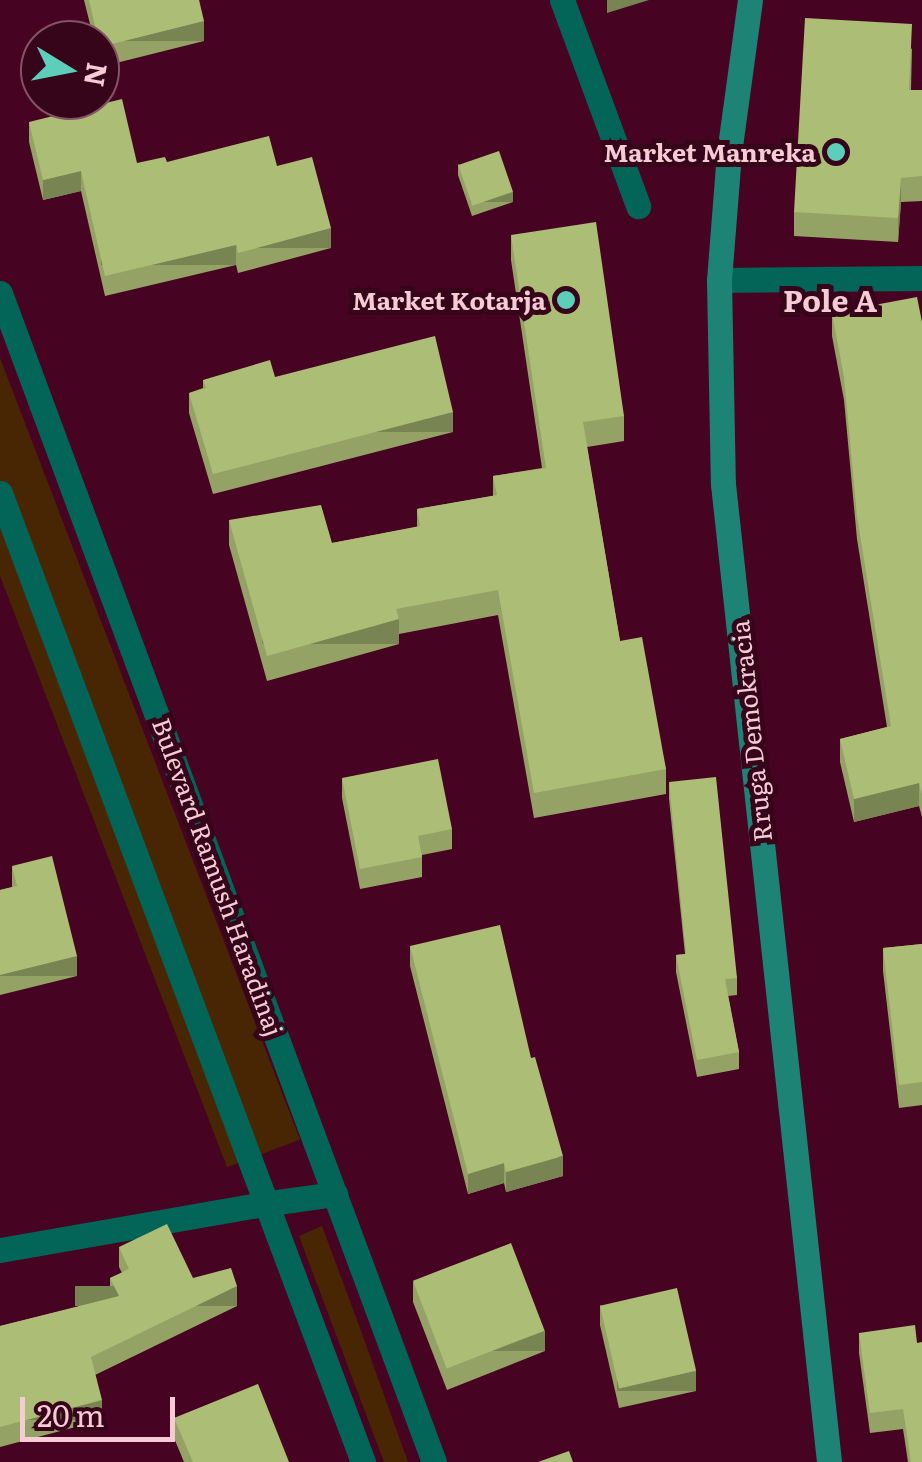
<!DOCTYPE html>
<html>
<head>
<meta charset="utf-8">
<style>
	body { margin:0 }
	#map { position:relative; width:922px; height:1462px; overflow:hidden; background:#470422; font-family:Literata,serif }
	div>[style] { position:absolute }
	.green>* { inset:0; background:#492603; transform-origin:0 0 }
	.pedestrian>* { height:25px; margin:-12.5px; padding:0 12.5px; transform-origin:12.5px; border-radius:12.5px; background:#026558 }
	.minor>* { height:25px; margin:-12.5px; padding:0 12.5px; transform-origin:12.5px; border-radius:12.5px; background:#026558 }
	.tertiary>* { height:25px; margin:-12.5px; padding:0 12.5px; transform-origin:12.5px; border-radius:12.5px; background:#026558 }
	.secondary>* { height:25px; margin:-12.5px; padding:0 12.5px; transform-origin:12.5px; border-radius:12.5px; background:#1d8475 }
	.wall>* { inset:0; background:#94a365 }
	.shaded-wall>* { inset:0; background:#788552; transform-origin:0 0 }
	.building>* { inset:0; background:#acbe75; transform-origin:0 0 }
	.dots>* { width:28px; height:28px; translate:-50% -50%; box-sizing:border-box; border:5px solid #360519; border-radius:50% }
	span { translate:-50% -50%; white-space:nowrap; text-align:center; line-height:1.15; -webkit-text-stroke:10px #360519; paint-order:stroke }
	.poi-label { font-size:25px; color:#f5cbd6; font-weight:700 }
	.right { translate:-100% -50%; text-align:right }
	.street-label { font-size:25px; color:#f5cbd6 }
	.quarter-label { font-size:30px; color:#f5cbd6; font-weight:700 }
	.north { position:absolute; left:20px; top:20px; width:100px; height:100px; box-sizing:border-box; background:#360519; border:2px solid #825465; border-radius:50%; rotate:100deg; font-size:28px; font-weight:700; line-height:40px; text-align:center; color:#f5cbd6 }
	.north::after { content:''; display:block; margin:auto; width:35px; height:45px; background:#5cceba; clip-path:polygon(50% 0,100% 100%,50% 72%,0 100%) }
	.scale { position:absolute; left:20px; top:1397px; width:155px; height:45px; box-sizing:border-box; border:5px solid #f5cbd6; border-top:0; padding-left:12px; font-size:30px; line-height:35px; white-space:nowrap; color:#f5cbd6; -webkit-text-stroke:8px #360519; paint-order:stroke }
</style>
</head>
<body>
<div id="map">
	<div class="green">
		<i style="left:0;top:358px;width:837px;height:78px;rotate:69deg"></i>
		<i style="clip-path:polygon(322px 1226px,357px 1320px,408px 1462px,384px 1462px,299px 1236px)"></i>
	</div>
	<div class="pedestrian">
		<i style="left:562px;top:0;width:220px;rotate:69.7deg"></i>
	</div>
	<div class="minor">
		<i style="left:0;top:1250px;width:267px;rotate:-9.9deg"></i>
	</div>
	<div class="tertiary">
		<i style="left:719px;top:280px;width:203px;rotate:-0.6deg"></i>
		<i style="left:0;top:293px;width:1247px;rotate:69.63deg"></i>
		<i style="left:0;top:493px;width:1035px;rotate:69.46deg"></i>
		<i style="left:263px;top:1204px;width:73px;rotate:-7.9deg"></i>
	</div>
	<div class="secondary">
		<i style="left:750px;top:0;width:154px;rotate:97.8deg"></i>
		<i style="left:729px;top:153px;width:127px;rotate:94.5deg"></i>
		<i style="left:719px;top:280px;width:204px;rotate:88.9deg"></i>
		<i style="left:723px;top:484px;width:984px;rotate:83.81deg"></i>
	</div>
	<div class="wall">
		<i style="clip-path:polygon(84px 0,199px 0,204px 41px,100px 67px,100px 40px,94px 40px)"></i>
		<i style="clip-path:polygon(912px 48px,911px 90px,922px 90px,922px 201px,901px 202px,898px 242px,794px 236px,794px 212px)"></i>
		<i style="clip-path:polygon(29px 122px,137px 163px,167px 162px,277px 166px,331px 248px,238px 273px,236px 265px,105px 296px,81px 191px,43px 200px,29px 142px)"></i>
		<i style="clip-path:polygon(458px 164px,513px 202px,472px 216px,458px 175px)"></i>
		<i style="clip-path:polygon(511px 235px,624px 416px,624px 441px,587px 447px,620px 641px,666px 769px,666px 794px,534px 818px,498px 615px,399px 634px,399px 644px,267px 681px,229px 545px,229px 520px,332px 543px,417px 527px,417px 509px,493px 496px,493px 476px,542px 468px,511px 260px)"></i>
		<i style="clip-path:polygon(832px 313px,922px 322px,922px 817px,919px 806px,854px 822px,840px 762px,840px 739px,887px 727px,857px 539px,844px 400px,832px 336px)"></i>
		<i style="clip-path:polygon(275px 377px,453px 432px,213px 494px,189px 413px,189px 393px,203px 388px,203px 380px)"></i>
		<i style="clip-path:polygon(342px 778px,452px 829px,452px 849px,422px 855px,422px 877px,360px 889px,342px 798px)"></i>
		<i style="clip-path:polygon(669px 782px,737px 978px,737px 995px,728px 996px,739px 1052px,739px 1069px,697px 1077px,676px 972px,676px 955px,685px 954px,669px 799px)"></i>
		<i style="clip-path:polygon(12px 866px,77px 976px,0 995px,0 890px,12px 887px)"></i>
		<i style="clip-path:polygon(922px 944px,922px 1105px,899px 1108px,883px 971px,883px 948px)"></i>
		<i style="clip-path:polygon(410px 946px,531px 1058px,563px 1176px,506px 1192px,504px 1183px,468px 1194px,410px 966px)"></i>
		<i style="clip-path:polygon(119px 1247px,193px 1278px,237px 1306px,95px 1375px,102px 1420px,0 1447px,0 1326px,110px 1299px,110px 1278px,122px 1273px,119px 1267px)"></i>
		<i style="clip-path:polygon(413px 1282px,545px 1351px,447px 1390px,413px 1302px)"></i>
		<i style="clip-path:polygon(600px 1305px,696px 1391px,619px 1408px,600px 1325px)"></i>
		<i style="clip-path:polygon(859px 1333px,917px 1343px,922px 1462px,908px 1462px,903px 1429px,870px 1433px,859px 1353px)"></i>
		<i style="clip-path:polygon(174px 1418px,289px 1462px,184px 1462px,174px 1438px)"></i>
	</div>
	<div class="shaded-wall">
		<i style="clip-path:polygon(607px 0,649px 0,607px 13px)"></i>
		<i style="left:204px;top:21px;width:20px;height:107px;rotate:90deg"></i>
		<i style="clip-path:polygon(81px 171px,81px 191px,43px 200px,43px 180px)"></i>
		<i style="clip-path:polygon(901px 178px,901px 202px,898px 242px,898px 218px)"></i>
		<i style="left:513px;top:192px;width:10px;height:43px;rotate:90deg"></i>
		<i style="left:331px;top:228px;width:20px;height:96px;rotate:90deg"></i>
		<i style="left:236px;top:245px;width:20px;height:135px;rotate:90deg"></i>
		<i style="left:453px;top:412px;width:20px;height:248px;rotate:90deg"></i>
		<i style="left:399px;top:619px;width:25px;height:137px;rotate:90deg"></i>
		<i style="clip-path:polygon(919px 783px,919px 806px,854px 822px,854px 799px)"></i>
		<i style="left:77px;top:956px;width:20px;height:79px;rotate:90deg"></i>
		<i style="clip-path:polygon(563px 1156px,563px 1176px,506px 1192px,506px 1172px)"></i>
		<i style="clip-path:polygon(504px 1163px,504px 1183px,468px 1194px,468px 1174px)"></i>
		<i style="left:237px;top:1286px;width:20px;height:162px;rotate:90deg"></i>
		<i style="left:545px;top:1331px;width:20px;height:105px;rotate:90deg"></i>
		<i style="left:696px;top:1371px;width:20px;height:79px;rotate:90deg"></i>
		<i style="left:102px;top:1400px;width:20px;height:106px;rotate:90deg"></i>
	</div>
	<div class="building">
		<i style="clip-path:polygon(89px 0,199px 0,204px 21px,100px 47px)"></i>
		<i style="clip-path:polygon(805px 18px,912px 24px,909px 90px,922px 90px,922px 176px,901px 178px,898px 218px,794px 212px)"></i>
		<i style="clip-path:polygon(122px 99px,137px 163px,165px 157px,167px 162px,269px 136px,277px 166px,312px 157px,331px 228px,238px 253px,236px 245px,105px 276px,81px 171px,43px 180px,29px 122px)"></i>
		<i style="left:499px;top:151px;width:43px;height:43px;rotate:71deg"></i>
		<i style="clip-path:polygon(596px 222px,624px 416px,583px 422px,620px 641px,642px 637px,666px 769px,534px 793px,498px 590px,396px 609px,399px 619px,267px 656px,229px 520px,321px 505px,332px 543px,420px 526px,417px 509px,497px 495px,493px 476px,546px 468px,511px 235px)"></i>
		<i style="clip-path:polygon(917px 297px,922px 322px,922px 794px,919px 783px,854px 799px,840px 739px,891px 726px,857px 516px,844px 377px,832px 313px)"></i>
		<i style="clip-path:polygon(435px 336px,453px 412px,213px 474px,189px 393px,206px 388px,203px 380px,270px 360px,275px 377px)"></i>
		<i style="clip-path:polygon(438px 759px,452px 829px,418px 836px,422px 857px,360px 869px,342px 778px)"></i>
		<i style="clip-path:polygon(716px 777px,737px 978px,725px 979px,739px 1052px,697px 1060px,676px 955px,686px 954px,669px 782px)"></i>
		<i style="clip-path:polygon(52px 856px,77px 956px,0 975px,0 890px,17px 886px,12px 866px)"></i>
		<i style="clip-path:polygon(500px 925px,531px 1058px,535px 1057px,563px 1156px,506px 1172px,504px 1163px,468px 1174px,410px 946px)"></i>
		<i style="clip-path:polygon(922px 944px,922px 1082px,899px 1085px,883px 948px)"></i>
		<i style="clip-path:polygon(167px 1224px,193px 1278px,231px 1268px,237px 1286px,91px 1357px,102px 1400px,0 1427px,0 1326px,119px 1296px,110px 1278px,129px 1269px,119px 1247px)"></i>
		<i style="left:511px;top:1243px;width:94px;height:105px;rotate:69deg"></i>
		<i style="left:677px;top:1288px;width:85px;height:79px;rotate:77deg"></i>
		<i style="clip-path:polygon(915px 1325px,917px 1343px,922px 1342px,922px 1462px,911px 1462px,903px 1409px,870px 1413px,859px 1333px)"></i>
		<i style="clip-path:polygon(258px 1384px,289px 1462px,193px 1462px,174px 1418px)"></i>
		<i style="clip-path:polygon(569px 1451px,573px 1462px,538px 1462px)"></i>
	</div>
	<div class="dots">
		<i style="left:836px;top:152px;background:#5cceba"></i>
		<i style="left:566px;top:300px;background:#5cceba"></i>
	</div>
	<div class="poi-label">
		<span class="right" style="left:816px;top:152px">Market Manreka</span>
		<span class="right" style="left:546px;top:300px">Market Kotarja</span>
	</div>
	<div class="street-label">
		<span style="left:751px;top:731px;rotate:-96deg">Rruga Demokracia</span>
		<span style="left:218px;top:877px;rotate:70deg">Bulevard Ramush Haradinaj</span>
	</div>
	<div class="quarter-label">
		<span style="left:830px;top:299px">Pole A</span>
	</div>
	<div class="north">N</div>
	<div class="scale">20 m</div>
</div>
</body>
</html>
